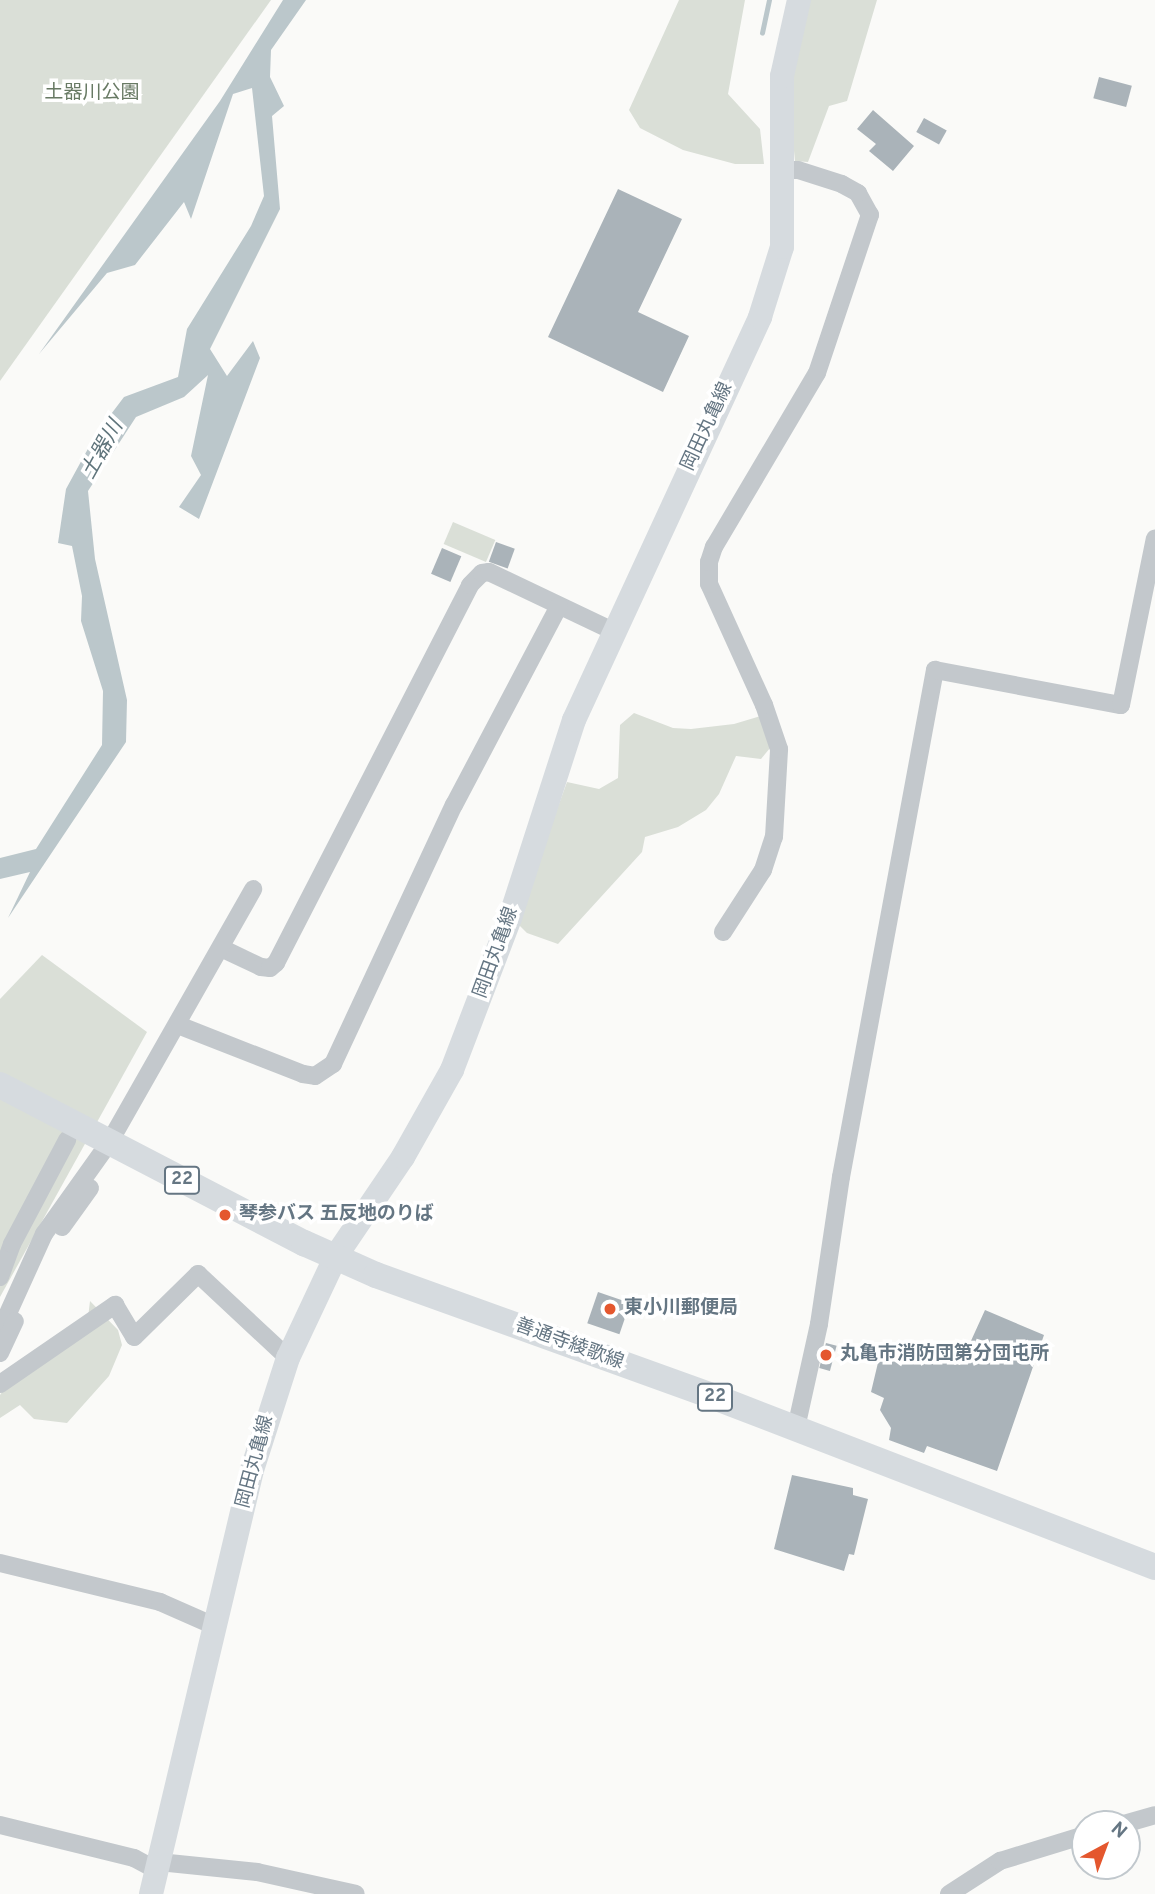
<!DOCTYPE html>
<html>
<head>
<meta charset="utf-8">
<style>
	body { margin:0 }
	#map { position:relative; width:1155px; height:1894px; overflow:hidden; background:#fafaf8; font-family:Overpass,"Noto Sans JP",sans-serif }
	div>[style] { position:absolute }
	.green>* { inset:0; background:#dadfd7; transform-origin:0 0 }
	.water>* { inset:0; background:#bbc7cb }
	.stream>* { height:4.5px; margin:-2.25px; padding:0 2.25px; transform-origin:2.25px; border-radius:2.25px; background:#bbc7cb }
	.building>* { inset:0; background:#aab3b9; transform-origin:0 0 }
	.minor>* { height:18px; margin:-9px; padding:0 9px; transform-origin:9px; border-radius:9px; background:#c3c8cc }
	.secondary>* { height:24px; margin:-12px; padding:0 12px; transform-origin:12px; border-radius:12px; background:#d6dbdf }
	.primary>* { height:26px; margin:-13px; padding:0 13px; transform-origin:13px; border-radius:13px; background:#d6dbdf }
	.dots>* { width:19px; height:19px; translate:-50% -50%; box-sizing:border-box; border:4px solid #fff; border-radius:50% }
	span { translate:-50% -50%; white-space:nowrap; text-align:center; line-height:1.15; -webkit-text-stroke:7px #fff; paint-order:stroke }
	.shield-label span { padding:2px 5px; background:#fff; border:2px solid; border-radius:5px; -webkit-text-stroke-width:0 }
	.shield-label { font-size:18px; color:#657683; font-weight:700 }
	.park-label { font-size:19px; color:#687a64 }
	.street-label { font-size:19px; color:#657683 }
	.poi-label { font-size:19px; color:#657683; font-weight:700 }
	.left { translate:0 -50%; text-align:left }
	.water-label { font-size:21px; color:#60757c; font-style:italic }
	.north { position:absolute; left:1071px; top:1810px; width:70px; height:70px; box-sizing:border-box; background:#fff; border:2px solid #c1c8cd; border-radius:50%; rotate:41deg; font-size:19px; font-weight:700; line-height:28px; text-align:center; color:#657683 }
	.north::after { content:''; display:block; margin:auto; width:24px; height:32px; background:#e4572e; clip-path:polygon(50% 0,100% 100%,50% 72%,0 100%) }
</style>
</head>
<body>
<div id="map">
	<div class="green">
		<i style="clip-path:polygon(0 0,271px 0,0 381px)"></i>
		<i style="clip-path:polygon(679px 0,745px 0,728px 94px,760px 129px,764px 164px,735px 164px,683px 150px,640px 128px,629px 110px)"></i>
		<i style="clip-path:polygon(806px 0,877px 0,847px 101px,829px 106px,808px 162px,795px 161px,788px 90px)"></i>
		<i style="left:453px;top:522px;width:46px;height:24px;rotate:23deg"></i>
		<i style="clip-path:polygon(634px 713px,673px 728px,691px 729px,734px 724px,767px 714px,775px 742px,761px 759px,736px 756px,719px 794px,706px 810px,678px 827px,645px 837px,642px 852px,558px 944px,527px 933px,516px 922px,567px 782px,599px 789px,618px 778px,620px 725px)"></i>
		<i style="clip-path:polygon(42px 955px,147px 1032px,0 1297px,0 999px)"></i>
		<i style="clip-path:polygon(90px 1301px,118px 1330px,122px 1345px,109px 1376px,67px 1423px,34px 1419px,20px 1405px,0 1418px,0 1395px,6px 1386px,87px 1326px)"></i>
	</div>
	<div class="water">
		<i style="clip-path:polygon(283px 0,306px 0,271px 50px,270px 77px,284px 106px,272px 116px,280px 209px,210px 349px,227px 376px,253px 341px,260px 358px,199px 519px,179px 507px,201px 475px,191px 456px,208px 375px,184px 397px,136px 417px,88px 491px,95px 559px,127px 700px,126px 742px,8px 918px,30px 872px,0 879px,0 858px,36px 849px,102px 745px,103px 691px,81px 621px,82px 596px,72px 546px,58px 543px,66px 489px,96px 434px,124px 397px,178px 377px,187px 329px,251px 226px,264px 196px,252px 88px,233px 94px,191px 219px,184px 202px,135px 265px,107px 273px,39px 354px,220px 101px)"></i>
	</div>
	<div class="stream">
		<i style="left:762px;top:33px;width:34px;rotate:-78deg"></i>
	</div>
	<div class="building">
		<i style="left:1099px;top:77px;width:34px;height:22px;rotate:15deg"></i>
		<i style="clip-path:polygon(873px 110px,914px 146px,893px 171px,869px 151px,876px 144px,857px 129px)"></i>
		<i style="left:924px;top:118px;width:26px;height:16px;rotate:29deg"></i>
		<i style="clip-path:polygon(618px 189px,682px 219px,638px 312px,689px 336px,663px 392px,548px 337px)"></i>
		<i style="left:496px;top:542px;width:20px;height:21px;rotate:20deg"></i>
		<i style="left:442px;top:548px;width:21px;height:28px;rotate:23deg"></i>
		<i style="left:598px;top:1292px;width:34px;height:33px;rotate:19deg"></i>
		<i style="clip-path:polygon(985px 1310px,1044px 1335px,997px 1471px,927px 1446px,924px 1453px,889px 1440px,891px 1428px,880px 1410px,884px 1398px,871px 1392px,881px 1350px,896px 1349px,960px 1365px)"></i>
		<i style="left:826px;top:1343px;width:11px;height:26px;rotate:15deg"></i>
		<i style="clip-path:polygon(792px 1475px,853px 1488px,853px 1495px,868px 1499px,854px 1555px,849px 1554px,844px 1571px,774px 1549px)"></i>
	</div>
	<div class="minor">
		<i style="left:723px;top:932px;width:74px;rotate:-57.2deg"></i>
		<i style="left:763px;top:870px;width:35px;rotate:-72deg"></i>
		<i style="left:774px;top:837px;width:88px;rotate:-86.7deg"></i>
		<i style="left:779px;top:749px;width:46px;rotate:-108.8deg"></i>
		<i style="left:764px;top:705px;width:133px;rotate:-114.4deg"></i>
		<i style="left:709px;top:584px;width:22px;rotate:-90deg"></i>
		<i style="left:709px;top:562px;width:16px;rotate:-72deg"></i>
		<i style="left:714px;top:547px;width:202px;rotate:-59.4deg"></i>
		<i style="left:817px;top:373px;width:167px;rotate:-71.5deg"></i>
		<i style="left:870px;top:215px;width:25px;rotate:-119deg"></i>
		<i style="left:858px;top:193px;width:18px;rotate:-151deg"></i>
		<i style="left:842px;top:184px;width:46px;rotate:-162.3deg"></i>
		<i style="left:798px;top:170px;width:17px;rotate:180deg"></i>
		<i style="left:221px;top:948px;width:44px;rotate:25.4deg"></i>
		<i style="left:261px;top:967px;width:9px;rotate:6deg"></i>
		<i style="left:270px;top:968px;width:8px;rotate:-40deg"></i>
		<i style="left:276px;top:963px;width:425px;rotate:-62.8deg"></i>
		<i style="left:470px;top:585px;width:17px;rotate:-45deg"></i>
		<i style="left:482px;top:573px;width:7px;rotate:-8deg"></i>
		<i style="left:489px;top:572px;width:137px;rotate:25.4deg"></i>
		<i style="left:178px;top:1025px;width:134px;rotate:21.4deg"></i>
		<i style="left:303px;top:1074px;width:12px;rotate:9deg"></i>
		<i style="left:315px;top:1076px;width:22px;rotate:-34deg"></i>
		<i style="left:333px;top:1064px;width:286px;rotate:-65deg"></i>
		<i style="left:454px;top:805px;width:225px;rotate:-62.2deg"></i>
		<i style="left:62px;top:1227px;width:48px;rotate:-54.3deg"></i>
		<i style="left:0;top:1277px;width:35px;rotate:-70deg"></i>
		<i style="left:12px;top:1244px;width:118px;rotate:-62.1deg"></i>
		<i style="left:0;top:1331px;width:107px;rotate:-65.6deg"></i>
		<i style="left:44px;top:1234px;width:112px;rotate:-54.5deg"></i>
		<i style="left:109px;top:1143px;width:292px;rotate:-60.4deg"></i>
		<i style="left:0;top:1353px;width:35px;rotate:-65deg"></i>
		<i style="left:0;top:1384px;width:140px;rotate:-34.5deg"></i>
		<i style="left:115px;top:1305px;width:37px;rotate:59deg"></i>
		<i style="left:134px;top:1337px;width:90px;rotate:-44.5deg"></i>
		<i style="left:198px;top:1274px;width:123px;rotate:43deg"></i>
		<i style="left:796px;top:1428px;width:107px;rotate:-77.5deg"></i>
		<i style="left:819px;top:1324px;width:149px;rotate:-81.5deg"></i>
		<i style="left:841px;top:1177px;width:516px;rotate:-79.5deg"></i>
		<i style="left:935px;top:670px;width:189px;rotate:10.7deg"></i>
		<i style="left:1121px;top:705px;width:170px;rotate:-78.5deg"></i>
		<i style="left:0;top:1563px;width:165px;rotate:13.7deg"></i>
		<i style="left:160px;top:1602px;width:62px;rotate:23.7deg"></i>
		<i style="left:1124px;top:1824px;width:32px;rotate:-16deg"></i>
		<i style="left:0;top:1825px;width:138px;rotate:13.8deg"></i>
		<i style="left:134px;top:1858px;width:26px;rotate:28deg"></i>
		<i style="left:159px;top:1862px;width:99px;rotate:5.8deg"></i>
		<i style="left:257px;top:1872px;width:101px;rotate:12.5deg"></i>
		<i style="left:949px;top:1894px;width:61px;rotate:-32.9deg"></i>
		<i style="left:1000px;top:1861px;width:89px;rotate:-17deg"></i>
	</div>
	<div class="secondary">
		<i style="left:151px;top:1894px;width:436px;rotate:-76.6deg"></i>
		<i style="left:252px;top:1470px;width:118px;rotate:-72.2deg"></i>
		<i style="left:288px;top:1358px;width:113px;rotate:-64.8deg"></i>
		<i style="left:336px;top:1256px;width:120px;rotate:-55.9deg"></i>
		<i style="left:403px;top:1157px;width:100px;rotate:-60.6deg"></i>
		<i style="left:452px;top:1070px;width:163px;rotate:-69.1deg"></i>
		<i style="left:510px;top:918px;width:208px;rotate:-72.1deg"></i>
		<i style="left:574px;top:720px;width:444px;rotate:-65.2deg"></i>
		<i style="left:760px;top:317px;width:73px;rotate:-72.6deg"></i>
		<i style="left:782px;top:247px;width:171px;rotate:-90deg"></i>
		<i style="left:782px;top:76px;width:78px;rotate:-77.4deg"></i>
	</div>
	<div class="primary">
		<i style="left:0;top:1085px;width:343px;rotate:27.5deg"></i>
		<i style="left:304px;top:1243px;width:79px;rotate:24deg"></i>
		<i style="left:376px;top:1275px;width:363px;rotate:19.8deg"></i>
		<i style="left:717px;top:1398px;width:469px;rotate:21.1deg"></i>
	</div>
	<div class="dots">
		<i style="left:225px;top:1215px;background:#e4572e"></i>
		<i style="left:610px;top:1309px;background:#e4572e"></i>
		<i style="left:826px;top:1355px;background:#e4572e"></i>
	</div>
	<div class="shield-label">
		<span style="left:182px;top:1180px">22</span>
		<span style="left:715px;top:1397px">22</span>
	</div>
	<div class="park-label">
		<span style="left:92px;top:94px">土器川公園</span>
	</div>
	<div class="street-label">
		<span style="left:708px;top:427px;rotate:-65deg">岡田丸亀線</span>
		<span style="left:497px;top:953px;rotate:-70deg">岡田丸亀線</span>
		<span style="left:569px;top:1345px;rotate:20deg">善通寺綾歌線</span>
		<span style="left:256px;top:1462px;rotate:-75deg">岡田丸亀線</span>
	</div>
	<div class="poi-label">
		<span class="left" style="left:239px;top:1215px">琴参バス 五反地のりば</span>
		<span class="left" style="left:624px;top:1309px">東小川郵便局</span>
		<span class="left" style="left:840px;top:1355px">丸亀市消防団第分団屯所</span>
	</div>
	<div class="water-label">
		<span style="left:103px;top:450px;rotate:-61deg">土器川</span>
	</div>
	<div class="north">N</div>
</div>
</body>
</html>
